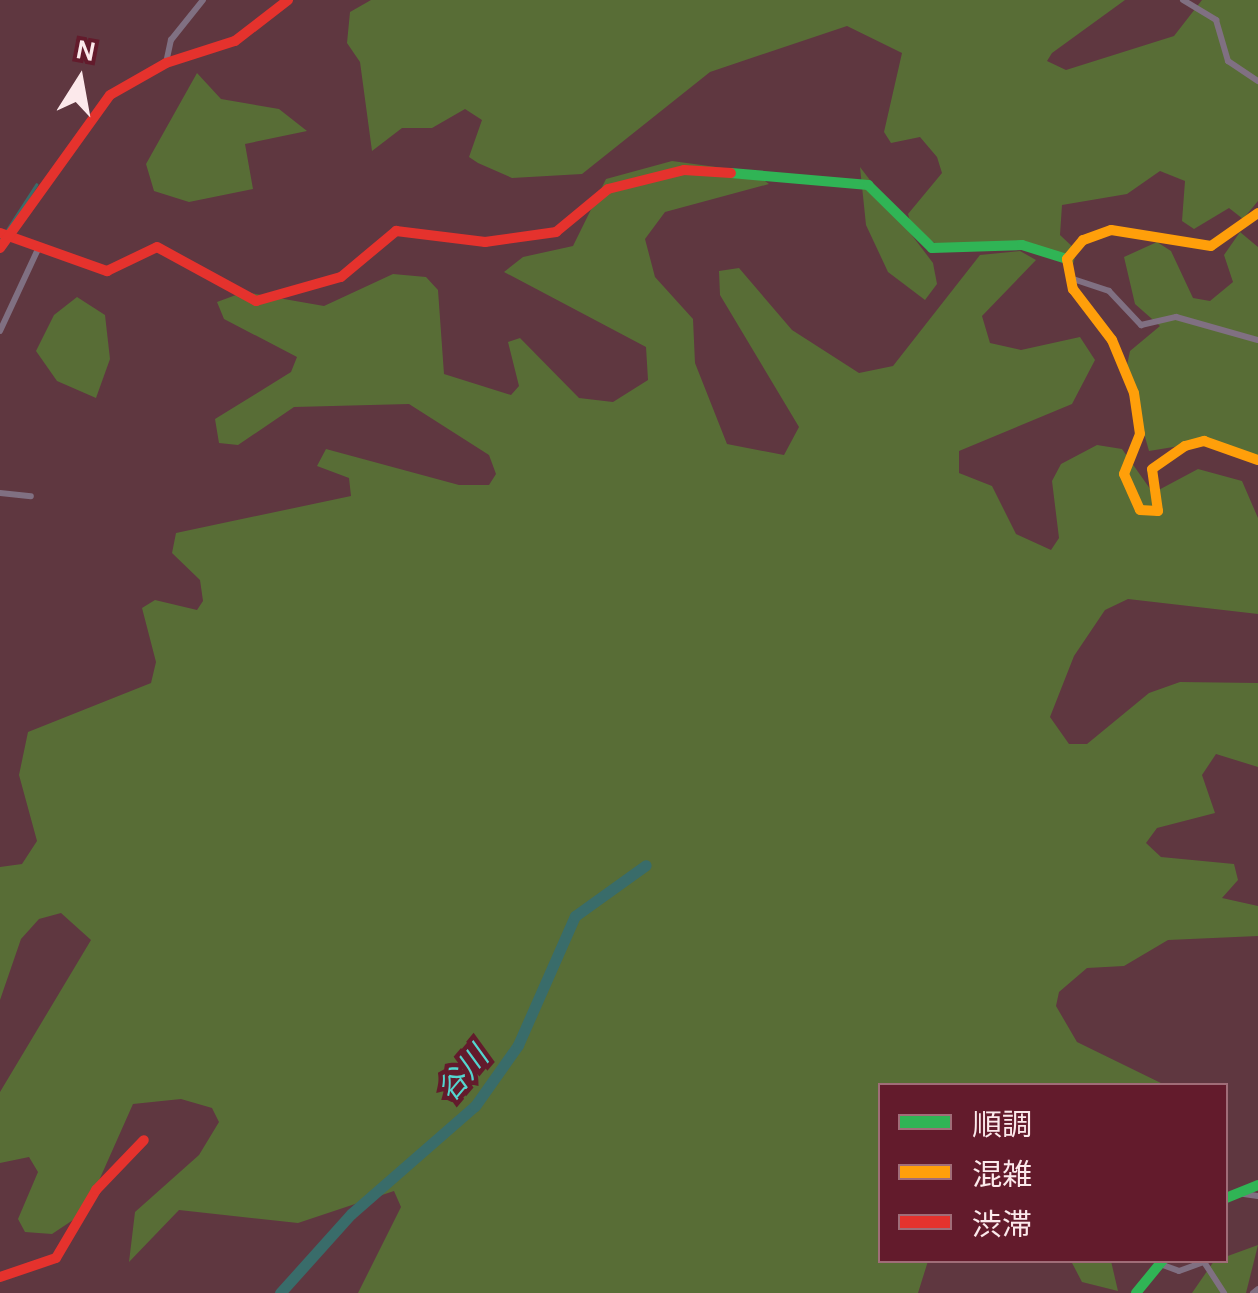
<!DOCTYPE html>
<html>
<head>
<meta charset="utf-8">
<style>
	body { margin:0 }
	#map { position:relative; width:1258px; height:1293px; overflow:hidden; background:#5f3740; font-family:Karla,"Noto Sans JP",sans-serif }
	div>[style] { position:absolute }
	.green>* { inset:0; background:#586d36 }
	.stream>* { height:2.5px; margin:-1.25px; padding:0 1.25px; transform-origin:1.25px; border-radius:1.25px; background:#396c6a }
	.river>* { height:11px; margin:-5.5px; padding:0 5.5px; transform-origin:5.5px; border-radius:5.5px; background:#396c6a }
	.street>* { height:6px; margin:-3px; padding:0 3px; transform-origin:3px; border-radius:3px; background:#807082 }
	.fast>* { height:10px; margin:-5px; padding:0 5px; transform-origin:5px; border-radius:5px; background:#30b455 }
	.slow>* { height:10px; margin:-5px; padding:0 5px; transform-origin:5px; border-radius:5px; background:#ff9f0a }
	.jam>* { height:10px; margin:-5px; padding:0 5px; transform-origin:5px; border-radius:5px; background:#e5322d }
	span { translate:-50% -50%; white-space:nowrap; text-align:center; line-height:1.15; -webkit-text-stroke:9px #631b2c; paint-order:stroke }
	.water-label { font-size:30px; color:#54d5cf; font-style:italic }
	.legend { position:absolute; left:878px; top:1083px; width:350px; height:180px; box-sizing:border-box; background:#631b2c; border:2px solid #a06d78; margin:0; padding:12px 18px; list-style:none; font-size:30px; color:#fce9eb }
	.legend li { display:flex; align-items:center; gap:20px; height:50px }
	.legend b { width:50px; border:2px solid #a06d78 }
	.north { position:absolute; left:30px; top:30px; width:100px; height:100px; -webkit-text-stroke:8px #631b2c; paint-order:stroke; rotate:11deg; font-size:28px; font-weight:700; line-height:40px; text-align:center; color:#fce9eb }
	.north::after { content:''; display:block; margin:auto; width:35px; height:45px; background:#fce9eb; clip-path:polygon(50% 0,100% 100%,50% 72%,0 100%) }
</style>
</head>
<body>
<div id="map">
	<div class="green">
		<i style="clip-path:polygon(371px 0,1125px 0,1052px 53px,1047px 61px,1066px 70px,1174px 36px,1202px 0,1258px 0,1258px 201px,1243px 219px,1229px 208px,1194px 229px,1182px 221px,1185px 181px,1160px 171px,1127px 194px,1062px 205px,1060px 235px,1077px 251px,1073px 264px,1043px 248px,944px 249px,912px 228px,908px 214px,942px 173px,937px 157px,920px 137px,891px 143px,884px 132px,902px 53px,847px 26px,710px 72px,582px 174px,512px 178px,478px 163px,469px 157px,482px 120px,465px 109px,432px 128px,402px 128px,372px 151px,360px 62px,347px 43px,350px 12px)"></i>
		<i style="clip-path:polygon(197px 73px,221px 99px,279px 109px,307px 131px,245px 144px,253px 189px,189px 202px,154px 191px,146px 164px)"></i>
		<i style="clip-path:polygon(672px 161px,753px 172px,769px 184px,665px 212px,645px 239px,655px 277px,693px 319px,695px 363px,727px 444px,784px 455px,799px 427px,720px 295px,719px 271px,739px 268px,792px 330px,859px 373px,893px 366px,980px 255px,1020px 251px,1036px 260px,982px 316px,990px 343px,1021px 350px,1080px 337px,1095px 360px,1072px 404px,959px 451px,959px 473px,992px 486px,1016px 534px,1051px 550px,1059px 538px,1052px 481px,1061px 464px,1097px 445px,1122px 449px,1153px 493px,1198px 469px,1242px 481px,1258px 518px,1258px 614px,1128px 599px,1105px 610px,1074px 656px,1050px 717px,1069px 744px,1087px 744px,1149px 693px,1180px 682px,1258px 683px,1258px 767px,1216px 754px,1202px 775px,1215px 813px,1157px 828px,1146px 843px,1161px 857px,1234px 864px,1238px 880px,1222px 898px,1258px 906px,1258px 936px,1168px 940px,1124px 966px,1087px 968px,1059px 992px,1056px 1006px,1077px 1042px,1165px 1085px,880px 1086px,880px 1260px,928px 1261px,918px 1293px,358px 1293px,401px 1207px,394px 1191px,298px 1223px,179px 1210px,129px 1262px,135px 1212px,199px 1155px,219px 1122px,212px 1108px,181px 1099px,133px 1104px,85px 1212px,52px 1234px,25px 1232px,18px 1219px,38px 1172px,29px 1157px,0 1163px,0 1092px,91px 940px,61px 913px,39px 919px,21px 939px,0 1000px,0 867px,22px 864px,37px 841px,19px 775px,28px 732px,151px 683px,156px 662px,142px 608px,155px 600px,197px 610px,203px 601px,200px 580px,172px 553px,176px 533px,351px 496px,349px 478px,317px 466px,326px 449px,459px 485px,489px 485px,496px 474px,489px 455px,409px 404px,294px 407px,238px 445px,219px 443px,215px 419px,291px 372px,297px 357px,224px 319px,217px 302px,244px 292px,324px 306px,393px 274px,426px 277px,438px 290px,444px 374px,511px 395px,519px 386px,508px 342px,520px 338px,579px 398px,613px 402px,648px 380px,646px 347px,504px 272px,523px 257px,573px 246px,606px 179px)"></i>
		<i style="clip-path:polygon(860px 167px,933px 263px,937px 284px,925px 300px,888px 272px,866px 225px)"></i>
		<i style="clip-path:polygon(1240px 232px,1258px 247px,1258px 457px,1210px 441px,1149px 451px,1126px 370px,1130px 351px,1160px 326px,1135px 304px,1124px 257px,1157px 242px,1171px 251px,1193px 298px,1210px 301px,1233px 282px,1224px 255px)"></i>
		<i style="clip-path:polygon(77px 297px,105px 315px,110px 359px,96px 398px,57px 381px,36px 351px,54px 315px)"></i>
		<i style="clip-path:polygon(1258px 1245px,1246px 1293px,1192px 1293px,1214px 1261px)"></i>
		<i style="clip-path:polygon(1071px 1261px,1111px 1261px,1118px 1291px,1082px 1282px)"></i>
	</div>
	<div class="stream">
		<i style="left:7px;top:230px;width:54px;rotate:-57.2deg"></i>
		<i style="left:0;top:240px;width:1px;rotate:-45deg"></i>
	</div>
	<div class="river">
		<i style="left:280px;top:1293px;width:106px;rotate:-48.1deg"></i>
		<i style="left:351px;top:1214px;width:164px;rotate:-41.1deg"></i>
		<i style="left:475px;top:1106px;width:75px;rotate:-54.8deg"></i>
		<i style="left:518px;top:1045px;width:141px;rotate:-66.2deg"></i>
		<i style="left:575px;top:916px;width:87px;rotate:-35.7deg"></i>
	</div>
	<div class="street">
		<i style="left:1183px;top:0;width:39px;rotate:31deg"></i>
		<i style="left:1216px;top:20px;width:43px;rotate:73.7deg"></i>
		<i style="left:1228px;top:61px;width:36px;rotate:34deg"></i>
		<i style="left:166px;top:63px;width:24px;rotate:-78deg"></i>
		<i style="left:171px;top:40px;width:51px;rotate:-51.3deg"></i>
		<i style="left:1070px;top:278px;width:41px;rotate:18.4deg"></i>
		<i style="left:1109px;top:291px;width:47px;rotate:46.7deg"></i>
		<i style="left:1141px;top:325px;width:36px;rotate:-13deg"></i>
		<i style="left:1176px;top:317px;width:85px;rotate:15.7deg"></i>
		<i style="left:0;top:331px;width:90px;rotate:-65.1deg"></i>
		<i style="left:0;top:493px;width:31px;rotate:6deg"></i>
		<i style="left:1237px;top:1193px;width:21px;rotate:8deg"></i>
		<i style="left:1160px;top:1264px;width:20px;rotate:20deg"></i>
		<i style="left:1179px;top:1271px;width:27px;rotate:-20deg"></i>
		<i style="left:1204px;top:1262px;width:37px;rotate:57deg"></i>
		<i style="left:1253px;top:1293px;width:6px;rotate:-39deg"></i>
	</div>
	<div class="fast">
		<i style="left:731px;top:173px;width:138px;rotate:5deg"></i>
		<i style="left:868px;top:185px;width:90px;rotate:44.5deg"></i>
		<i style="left:932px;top:248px;width:90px;rotate:-1.9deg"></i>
		<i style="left:1022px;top:245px;width:47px;rotate:17.3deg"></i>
		<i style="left:1226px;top:1198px;width:35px;rotate:-22deg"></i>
		<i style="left:1136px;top:1293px;width:43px;rotate:-50.7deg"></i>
	</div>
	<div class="slow">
		<i style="left:1258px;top:213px;width:57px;rotate:144.9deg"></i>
		<i style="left:1211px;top:246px;width:101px;rotate:-170.9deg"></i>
		<i style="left:1111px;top:230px;width:30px;rotate:160deg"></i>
		<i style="left:1083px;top:240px;width:25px;rotate:130deg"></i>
		<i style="left:1067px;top:259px;width:31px;rotate:79deg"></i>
		<i style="left:1073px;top:289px;width:64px;rotate:52.6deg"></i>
		<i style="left:1112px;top:340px;width:57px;rotate:67.5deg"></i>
		<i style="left:1134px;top:393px;width:41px;rotate:81.7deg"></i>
		<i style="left:1140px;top:434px;width:43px;rotate:111.8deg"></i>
		<i style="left:1124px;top:474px;width:39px;rotate:66deg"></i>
		<i style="left:1140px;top:510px;width:18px;rotate:3deg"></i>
		<i style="left:1158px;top:511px;width:42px;rotate:-98.1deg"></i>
		<i style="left:1152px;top:469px;width:40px;rotate:-34.9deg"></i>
		<i style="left:1185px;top:446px;width:20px;rotate:-15deg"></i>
		<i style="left:1204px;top:441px;width:57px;rotate:19.4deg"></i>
	</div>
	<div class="jam">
		<i style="left:0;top:233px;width:114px;rotate:19.6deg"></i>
		<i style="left:107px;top:271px;width:55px;rotate:-25.6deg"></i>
		<i style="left:157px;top:247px;width:113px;rotate:28.6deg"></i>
		<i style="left:256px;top:301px;width:88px;rotate:-15.8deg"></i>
		<i style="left:341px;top:277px;width:72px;rotate:-39.9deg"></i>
		<i style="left:396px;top:231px;width:90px;rotate:7deg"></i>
		<i style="left:485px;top:242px;width:72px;rotate:-8deg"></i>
		<i style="left:556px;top:232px;width:67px;rotate:-39.6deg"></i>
		<i style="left:608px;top:189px;width:78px;rotate:-14deg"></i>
		<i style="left:684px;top:170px;width:47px;rotate:3.7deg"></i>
		<i style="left:0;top:248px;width:188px;rotate:-54.3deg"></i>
		<i style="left:110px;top:95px;width:64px;rotate:-29.7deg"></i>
		<i style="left:166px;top:63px;width:72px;rotate:-17.7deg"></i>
		<i style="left:235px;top:41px;width:67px;rotate:-37.7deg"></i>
		<i style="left:0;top:1277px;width:59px;rotate:-18.7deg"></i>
		<i style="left:56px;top:1258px;width:79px;rotate:-59.5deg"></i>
		<i style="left:96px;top:1190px;width:69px;rotate:-46.2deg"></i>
	</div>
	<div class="water-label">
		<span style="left:463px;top:1074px;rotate:-50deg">谷川</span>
	</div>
	<ul class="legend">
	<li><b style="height:12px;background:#30b455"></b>順調</li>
	<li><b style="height:12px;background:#ff9f0a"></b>混雑</li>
	<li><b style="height:12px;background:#e5322d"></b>渋滞</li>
	</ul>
	<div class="north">N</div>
</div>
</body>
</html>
